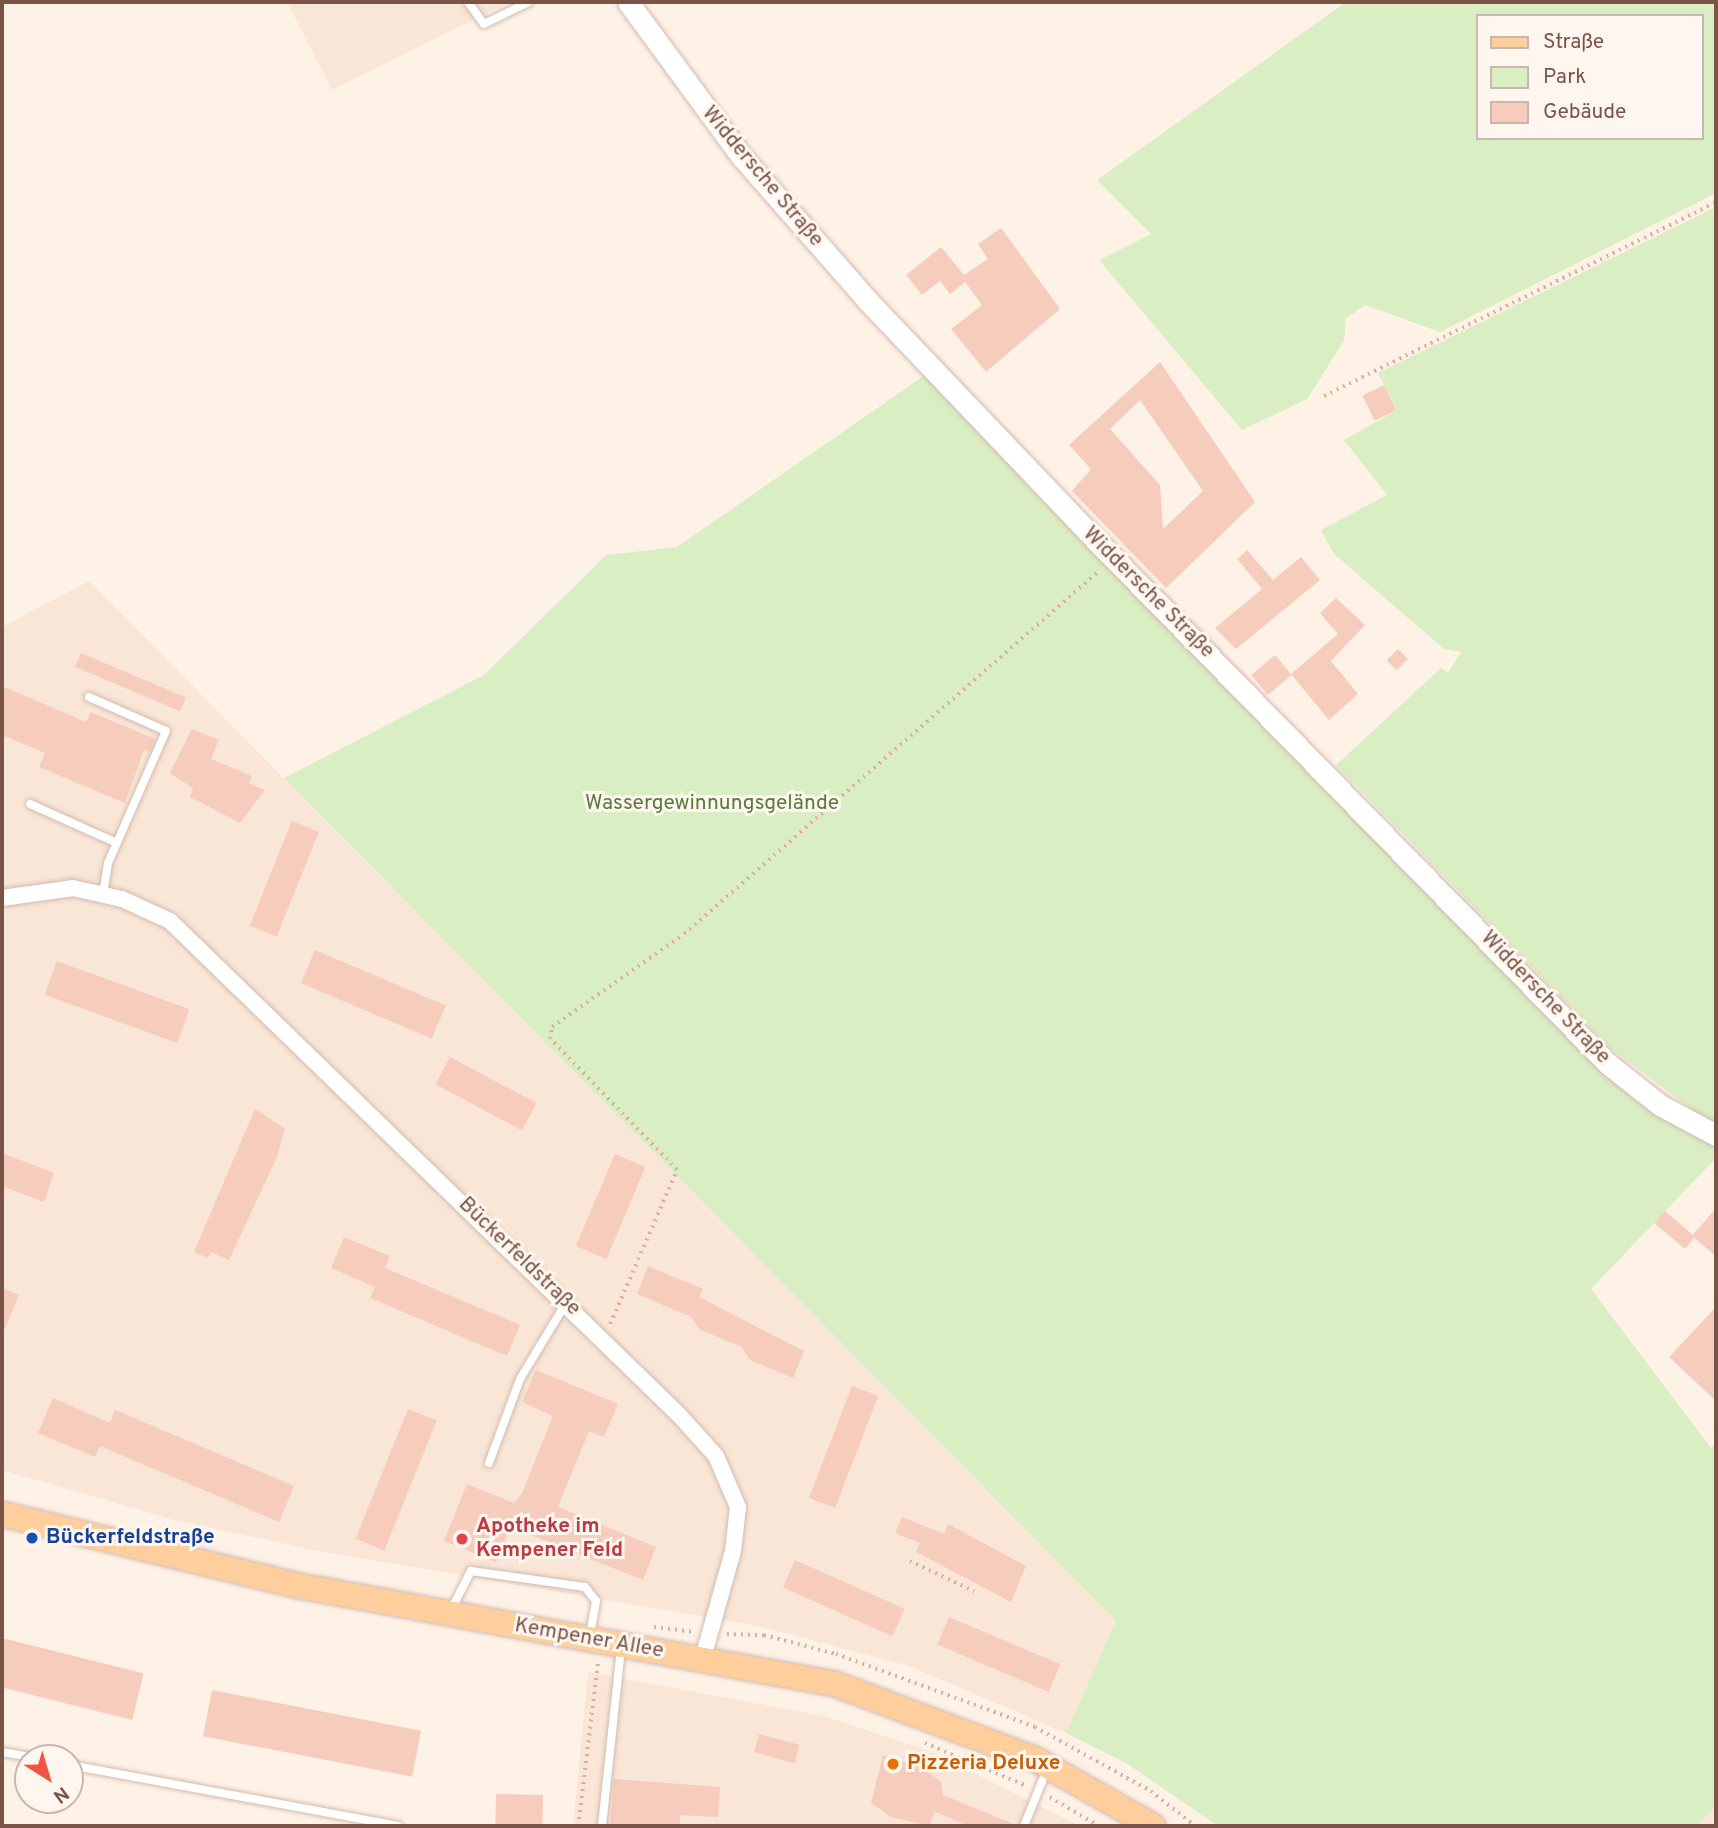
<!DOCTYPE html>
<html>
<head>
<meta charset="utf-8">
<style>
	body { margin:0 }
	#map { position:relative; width:1718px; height:1828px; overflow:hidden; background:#fef2e7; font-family:Overpass,sans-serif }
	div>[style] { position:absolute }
	.residential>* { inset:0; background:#f9e6d7 }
	.green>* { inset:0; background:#daeec3 }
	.building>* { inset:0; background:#f6ccbc; transform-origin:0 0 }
	.path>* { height:3.5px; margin-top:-1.75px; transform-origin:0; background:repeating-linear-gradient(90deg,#dcae9e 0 2px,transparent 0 7px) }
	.roads { filter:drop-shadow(0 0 2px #d4baae) drop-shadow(0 0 2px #d4baae) }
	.lane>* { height:8px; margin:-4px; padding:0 4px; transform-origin:4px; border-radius:4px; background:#fff }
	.street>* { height:16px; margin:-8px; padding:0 8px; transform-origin:8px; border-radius:8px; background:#fff }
	.secondary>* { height:21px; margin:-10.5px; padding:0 10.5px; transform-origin:10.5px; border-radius:10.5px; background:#fff }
	.primary>* { height:24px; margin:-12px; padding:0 12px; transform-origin:12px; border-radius:12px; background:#ffce9d }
	.dots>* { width:19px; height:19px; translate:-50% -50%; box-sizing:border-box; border:4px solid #fff7ef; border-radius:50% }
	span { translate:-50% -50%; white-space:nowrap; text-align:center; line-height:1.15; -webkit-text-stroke:6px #fff7ef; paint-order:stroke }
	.street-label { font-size:21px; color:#7b5448 }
	.park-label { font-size:21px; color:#577b3c }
	.health-label { font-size:21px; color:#be3a42; font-weight:700 }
	.left { translate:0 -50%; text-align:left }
	.transit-label { font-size:21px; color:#164399; font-weight:700 }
	.food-label { font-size:21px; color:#c56008; font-weight:700 }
	.frame { position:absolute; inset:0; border:4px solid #7b5448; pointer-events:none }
	.legend { position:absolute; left:1476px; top:14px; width:228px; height:126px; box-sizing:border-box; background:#fff7ef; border:2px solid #cab6ac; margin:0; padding:9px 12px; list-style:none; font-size:21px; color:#7b5448 }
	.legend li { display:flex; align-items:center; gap:14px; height:35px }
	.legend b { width:35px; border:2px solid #cab6ac }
	.north { position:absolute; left:14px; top:1744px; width:70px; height:70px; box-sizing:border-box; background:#fff7ef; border:2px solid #cab6ac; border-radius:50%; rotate:143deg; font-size:19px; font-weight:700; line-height:28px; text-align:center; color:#7b5448 }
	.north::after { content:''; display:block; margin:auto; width:24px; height:32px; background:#f25342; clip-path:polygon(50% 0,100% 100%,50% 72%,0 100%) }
</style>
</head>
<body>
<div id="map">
	<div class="residential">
		<i style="clip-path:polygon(287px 2px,509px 2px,332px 90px)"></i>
		<i style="clip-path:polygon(89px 581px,1116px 1621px,1066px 1733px,909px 1666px,754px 1625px,313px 1550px,171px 1519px,2px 1470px,2px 627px)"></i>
		<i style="clip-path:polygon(588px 1672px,824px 1716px,932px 1752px,1080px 1826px,573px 1826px)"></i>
		<i style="clip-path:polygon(1716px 1805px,1716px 1826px,1697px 1826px)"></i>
	</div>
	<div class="green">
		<i style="clip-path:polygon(evenodd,1346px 2px,1716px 2px,1716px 193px,1440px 332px,1365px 305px,1346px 318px,1344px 341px,1307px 399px,1242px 430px,1099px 260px,1151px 234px,1097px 180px,1346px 2px,1478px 16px,1702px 16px,1702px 138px,1478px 138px,1478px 16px)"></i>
		<i style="clip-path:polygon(1716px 207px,1716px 1127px,1613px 1050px,1336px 765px,1441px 668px,1448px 673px,1461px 652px,1444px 649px,1334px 554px,1321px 530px,1387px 495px,1344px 440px,1397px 410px,1378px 373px)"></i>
		<i style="clip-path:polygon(925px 375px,1592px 1059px,1716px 1145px,1716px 1158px,1591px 1289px,1711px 1448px,1716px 1443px,1716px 1805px,1697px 1826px,1218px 1826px,1126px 1763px,1066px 1733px,1116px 1621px,284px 778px,484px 675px,606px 555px,677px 547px)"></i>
	</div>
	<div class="building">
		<i style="clip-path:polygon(1001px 228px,1060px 309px,986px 372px,951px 329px,982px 305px,965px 282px,950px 294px,940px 281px,922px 295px,906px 275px,941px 247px,964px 275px,988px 259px,978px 244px)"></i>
		<i style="clip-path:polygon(evenodd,1160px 362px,1255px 502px,1166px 588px,1072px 491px,1091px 469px,1069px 445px,1160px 362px,1140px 400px,1203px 491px,1163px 529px,1160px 485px,1110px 429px,1140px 400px)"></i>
		<i style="left:1384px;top:385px;width:28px;height:24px;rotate:64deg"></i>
		<i style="clip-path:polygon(1247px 550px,1273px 580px,1301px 557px,1320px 580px,1236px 649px,1215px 628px,1262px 589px,1237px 559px)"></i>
		<i style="clip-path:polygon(1336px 598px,1365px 625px,1331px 661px,1358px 694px,1329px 720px,1291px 674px,1338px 634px,1320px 613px)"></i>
		<i style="left:1398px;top:649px;width:14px;height:16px;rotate:45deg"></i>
		<i style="left:81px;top:653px;width:114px;height:15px;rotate:23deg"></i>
		<i style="left:1275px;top:655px;width:26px;height:31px;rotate:50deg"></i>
		<i style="clip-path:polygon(2px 686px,86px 722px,91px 712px,155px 739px,150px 752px,144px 750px,125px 803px,39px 767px,45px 753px,2px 735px)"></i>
		<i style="clip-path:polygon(192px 729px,219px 740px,211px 759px,252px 776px,249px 783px,265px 790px,240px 823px,190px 797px,193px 788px,170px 773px)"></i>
		<i style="left:292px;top:821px;width:29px;height:113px;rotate:22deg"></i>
		<i style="left:315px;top:950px;width:142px;height:36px;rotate:23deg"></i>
		<i style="left:57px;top:961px;width:141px;height:36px;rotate:20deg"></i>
		<i style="left:450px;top:1057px;width:98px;height:31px;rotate:28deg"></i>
		<i style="clip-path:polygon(255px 1109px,285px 1129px,277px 1157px,229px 1260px,211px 1252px,208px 1258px,194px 1252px)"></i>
		<i style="clip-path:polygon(2px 1153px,54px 1173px,44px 1202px,2px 1186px)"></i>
		<i style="left:615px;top:1154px;width:33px;height:100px;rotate:23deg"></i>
		<i style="clip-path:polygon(1716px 1208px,1716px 1256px,1694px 1238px,1685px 1249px,1654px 1223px,1665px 1211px,1693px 1235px)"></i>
		<i style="clip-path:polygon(344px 1237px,390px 1256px,385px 1268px,520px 1325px,507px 1356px,370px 1298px,375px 1287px,331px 1268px)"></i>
		<i style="clip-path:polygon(648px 1266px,703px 1289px,699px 1297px,804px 1351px,793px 1378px,750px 1360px,742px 1347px,699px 1329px,691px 1317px,637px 1294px)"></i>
		<i style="clip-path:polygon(2px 1288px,19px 1295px,2px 1335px)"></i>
		<i style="clip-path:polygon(1716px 1307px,1716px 1401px,1669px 1357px)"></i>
		<i style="clip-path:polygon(536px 1370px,618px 1404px,604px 1437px,589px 1431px,558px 1507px,656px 1547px,643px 1580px,511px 1527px,496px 1562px,444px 1541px,467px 1484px,514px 1503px,522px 1493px,553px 1416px,522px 1402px)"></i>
		<i style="left:852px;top:1386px;width:28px;height:120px;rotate:21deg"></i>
		<i style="clip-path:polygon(53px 1398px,110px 1423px,115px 1410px,294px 1486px,279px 1522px,100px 1446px,95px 1457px,38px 1433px)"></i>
		<i style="left:408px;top:1409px;width:31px;height:140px;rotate:22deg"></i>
		<i style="clip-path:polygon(902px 1517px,944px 1534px,948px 1524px,1026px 1566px,1011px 1602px,916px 1552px,920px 1543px,895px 1533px)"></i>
		<i style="left:795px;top:1560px;width:120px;height:30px;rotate:24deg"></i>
		<i style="left:949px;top:1617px;width:121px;height:30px;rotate:23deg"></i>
		<i style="left:2px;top:1638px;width:146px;height:48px;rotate:14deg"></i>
		<i style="left:212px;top:1690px;width:213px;height:47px;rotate:11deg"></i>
		<i style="left:759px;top:1734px;width:42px;height:19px;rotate:15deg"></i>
		<i style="clip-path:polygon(883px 1755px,921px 1767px,941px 1782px,943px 1795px,1018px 1826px,969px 1826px,935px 1812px,929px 1826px,891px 1817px,871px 1803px)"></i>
		<i style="clip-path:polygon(614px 1779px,720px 1787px,718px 1817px,680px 1815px,680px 1826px,610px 1826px)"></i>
		<i style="left:496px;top:1794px;width:47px;height:32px;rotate:1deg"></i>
	</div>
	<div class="path">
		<i style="left:1324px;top:396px;width:437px;rotate:-26.3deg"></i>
		<i style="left:610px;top:1324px;width:168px;rotate:-66.5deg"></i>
		<i style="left:677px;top:1170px;width:182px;rotate:-134.1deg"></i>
		<i style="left:550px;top:1039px;width:12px;rotate:-81deg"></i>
		<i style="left:552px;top:1027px;width:161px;rotate:-35.2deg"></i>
		<i style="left:684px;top:934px;width:553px;rotate:-41.19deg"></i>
		<i style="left:910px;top:1561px;width:71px;rotate:25.1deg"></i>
		<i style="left:654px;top:1627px;width:41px;rotate:7deg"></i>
		<i style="left:727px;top:1634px;width:37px;rotate:2deg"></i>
		<i style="left:764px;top:1635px;width:74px;rotate:14.8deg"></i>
		<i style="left:836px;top:1654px;width:212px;rotate:20.1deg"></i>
		<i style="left:1035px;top:1727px;width:132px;rotate:28.9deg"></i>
		<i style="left:1151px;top:1791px;width:56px;rotate:38.5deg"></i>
		<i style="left:925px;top:1743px;width:111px;rotate:22.9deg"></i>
		<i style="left:1050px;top:1797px;width:57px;rotate:30.6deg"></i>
		<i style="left:578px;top:1826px;width:167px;rotate:-83.1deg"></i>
	</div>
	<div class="roads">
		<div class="lane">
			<i style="left:468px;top:2px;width:27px;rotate:54deg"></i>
			<i style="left:484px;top:24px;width:50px;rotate:-26.1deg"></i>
			<i style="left:89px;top:697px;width:84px;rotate:23.8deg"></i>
			<i style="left:166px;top:731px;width:144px;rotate:113.7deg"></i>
			<i style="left:108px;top:863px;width:32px;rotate:99deg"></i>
			<i style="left:30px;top:804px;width:95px;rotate:24.1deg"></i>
			<i style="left:489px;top:1463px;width:90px;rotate:-69.7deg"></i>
			<i style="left:520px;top:1379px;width:89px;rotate:-58.8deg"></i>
			<i style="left:451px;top:1610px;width:44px;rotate:-62.9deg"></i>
			<i style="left:471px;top:1571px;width:115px;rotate:8deg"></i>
			<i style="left:585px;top:1587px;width:18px;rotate:52deg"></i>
			<i style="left:596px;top:1601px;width:36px;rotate:100deg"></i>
			<i style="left:2px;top:1752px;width:34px;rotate:10deg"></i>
			<i style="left:70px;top:1765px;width:334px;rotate:10.5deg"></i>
			<i style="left:602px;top:1826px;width:180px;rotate:-83.9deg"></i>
			<i style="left:1024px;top:1826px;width:61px;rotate:-68deg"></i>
		</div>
		<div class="street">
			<i style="left:2px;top:898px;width:72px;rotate:-8deg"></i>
			<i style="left:73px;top:888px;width:50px;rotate:12.7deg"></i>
			<i style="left:122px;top:899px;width:53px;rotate:24.6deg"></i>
			<i style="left:170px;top:921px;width:709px;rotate:44.14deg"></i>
			<i style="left:679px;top:1415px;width:55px;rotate:47.9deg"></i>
			<i style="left:716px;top:1456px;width:56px;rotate:66.7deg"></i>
			<i style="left:738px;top:1507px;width:44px;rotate:96.5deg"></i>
			<i style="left:733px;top:1551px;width:111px;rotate:105.7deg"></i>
		</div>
		<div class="secondary">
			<i style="left:628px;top:2px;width:192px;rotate:53.7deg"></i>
			<i style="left:742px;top:157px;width:191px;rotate:48.8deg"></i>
			<i style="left:868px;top:301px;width:319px;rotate:46.4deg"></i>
			<i style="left:1088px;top:532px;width:743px;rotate:45.65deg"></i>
			<i style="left:1607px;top:1063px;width:68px;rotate:38.4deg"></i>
			<i style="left:1660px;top:1105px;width:64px;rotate:28.2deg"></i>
		</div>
		<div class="primary">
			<i style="left:2px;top:1514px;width:307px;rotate:13.6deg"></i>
			<i style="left:300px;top:1586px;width:544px;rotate:10.38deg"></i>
			<i style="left:835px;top:1684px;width:214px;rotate:20.6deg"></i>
			<i style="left:1035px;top:1759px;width:136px;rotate:29.6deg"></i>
		</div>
	</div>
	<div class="dots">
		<i style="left:32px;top:1538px;background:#1a4fb4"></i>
		<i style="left:462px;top:1539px;background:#e0444e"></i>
		<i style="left:893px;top:1764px;background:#e8710a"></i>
	</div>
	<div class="street-label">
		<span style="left:762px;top:177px;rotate:50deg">Widdersche Straße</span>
		<span style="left:1148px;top:593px;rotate:45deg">Widdersche Straße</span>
		<span style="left:1545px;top:998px;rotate:46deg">Widdersche Straße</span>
		<span style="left:519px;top:1257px;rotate:44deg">Bückerfeldstraße</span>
		<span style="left:589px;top:1639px;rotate:10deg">Kempener Allee</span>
	</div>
	<div class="park-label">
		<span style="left:712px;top:804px">Wassergewinnungsgelände</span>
	</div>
	<div class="health-label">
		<span class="left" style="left:476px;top:1539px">Apotheke im<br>Kempener Feld</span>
	</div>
	<div class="transit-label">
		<span class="left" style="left:46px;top:1538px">Bückerfeldstraße</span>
	</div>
	<div class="food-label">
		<span class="left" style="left:907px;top:1764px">Pizzeria Deluxe</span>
	</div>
	<div class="frame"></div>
	<ul class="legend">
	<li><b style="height:9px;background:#ffce9d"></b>Straße</li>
	<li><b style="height:19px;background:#daeec3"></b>Park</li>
	<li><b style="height:19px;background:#f6ccbc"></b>Gebäude</li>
	</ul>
	<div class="north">N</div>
</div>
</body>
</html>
